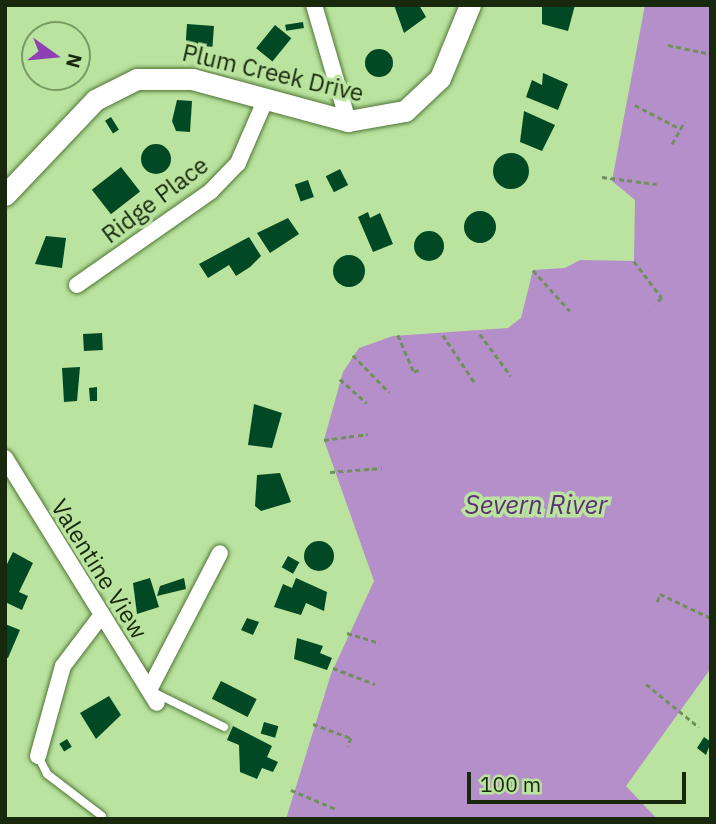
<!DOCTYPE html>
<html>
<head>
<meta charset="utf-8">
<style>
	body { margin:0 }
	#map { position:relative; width:716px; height:824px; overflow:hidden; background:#b9e39e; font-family:"IBM Plex Sans",sans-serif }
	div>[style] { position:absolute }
	.water>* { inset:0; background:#b48fc9 }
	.building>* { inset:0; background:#004924; transform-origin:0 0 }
	.round { border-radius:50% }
	.path>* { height:2.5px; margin-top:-1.25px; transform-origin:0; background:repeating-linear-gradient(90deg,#708f5c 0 5px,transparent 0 8.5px) }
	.roads { filter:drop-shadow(0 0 2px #507535) drop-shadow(0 0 2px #507535) }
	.service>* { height:8px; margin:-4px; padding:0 4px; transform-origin:4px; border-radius:4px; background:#fff }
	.minor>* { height:16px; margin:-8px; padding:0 8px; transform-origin:8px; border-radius:8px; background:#fff }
	.tertiary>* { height:21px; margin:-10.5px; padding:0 10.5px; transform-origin:10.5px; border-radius:10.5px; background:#fff }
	span { translate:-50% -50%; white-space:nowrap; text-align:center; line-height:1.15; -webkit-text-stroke:7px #b9e39e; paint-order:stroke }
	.street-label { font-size:24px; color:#18280c }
	.water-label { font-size:26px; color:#5e2f75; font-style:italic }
	.frame { position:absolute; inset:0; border:7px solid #18280c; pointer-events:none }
	.north { position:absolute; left:21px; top:21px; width:70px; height:70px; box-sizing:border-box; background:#b9e39e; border:2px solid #799864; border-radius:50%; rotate:105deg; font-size:19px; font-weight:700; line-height:28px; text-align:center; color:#18280c }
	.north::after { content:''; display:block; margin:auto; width:24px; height:32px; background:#8e41b2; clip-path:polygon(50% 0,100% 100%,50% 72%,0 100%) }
	.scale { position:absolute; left:467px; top:772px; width:219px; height:32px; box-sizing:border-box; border:4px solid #18280c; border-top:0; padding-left:9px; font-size:21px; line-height:24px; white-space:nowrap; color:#18280c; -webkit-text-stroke:5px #b9e39e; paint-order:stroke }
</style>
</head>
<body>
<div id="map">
	<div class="water">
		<i style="clip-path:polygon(645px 5px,711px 5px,711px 668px,626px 786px,657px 819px,286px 819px,331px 674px,374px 581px,324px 440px,343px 372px,359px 348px,393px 336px,508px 328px,521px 318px,533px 270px,565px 268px,580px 260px,634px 261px,635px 200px,612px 181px)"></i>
	</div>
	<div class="building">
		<i style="clip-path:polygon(394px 5px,419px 5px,426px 17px,404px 33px)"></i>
		<i style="clip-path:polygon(542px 5px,575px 5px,568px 31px,542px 24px)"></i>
		<i style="left:303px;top:22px;width:6px;height:18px;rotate:81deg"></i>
		<i style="left:187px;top:24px;width:27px;height:21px;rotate:4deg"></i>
		<i style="left:275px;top:25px;width:21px;height:30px;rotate:39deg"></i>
		<i class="round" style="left:365px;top:49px;width:28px;height:28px"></i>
		<i style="clip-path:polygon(543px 73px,568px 84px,558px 110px,526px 97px,532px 80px,542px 85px)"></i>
		<i style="clip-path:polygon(177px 100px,192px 101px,190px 132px,176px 131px,172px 121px)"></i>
		<i style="clip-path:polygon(524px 111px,555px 125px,542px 151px,520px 142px)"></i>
		<i style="left:111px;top:117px;width:15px;height:7px;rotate:58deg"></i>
		<i class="round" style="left:141px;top:144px;width:30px;height:30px"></i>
		<i class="round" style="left:493px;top:153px;width:36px;height:36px"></i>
		<i style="left:121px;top:167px;width:31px;height:37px;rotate:52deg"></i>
		<i style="left:340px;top:169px;width:18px;height:16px;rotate:63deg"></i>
		<i style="left:308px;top:180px;width:18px;height:14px;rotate:71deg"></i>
		<i class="round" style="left:464px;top:211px;width:32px;height:32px"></i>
		<i style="clip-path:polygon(368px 212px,370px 218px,380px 213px,393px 244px,373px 252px,358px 217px)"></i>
		<i style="clip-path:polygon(288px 218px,299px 234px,270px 253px,257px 233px)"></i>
		<i class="round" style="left:414px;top:231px;width:30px;height:30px"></i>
		<i style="clip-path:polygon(46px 236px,66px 238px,62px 268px,35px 264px)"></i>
		<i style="clip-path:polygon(249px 237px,261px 256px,250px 267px,236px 276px,229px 265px,208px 278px,199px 264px)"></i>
		<i class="round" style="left:333px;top:255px;width:32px;height:32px"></i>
		<i style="left:102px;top:333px;width:17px;height:19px;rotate:87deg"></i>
		<i style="clip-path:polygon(80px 367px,77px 401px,64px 402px,62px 368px)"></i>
		<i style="clip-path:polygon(97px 387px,97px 401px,90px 401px,89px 388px)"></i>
		<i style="clip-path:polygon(254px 404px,282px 413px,272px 448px,248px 445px)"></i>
		<i style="clip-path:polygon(280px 473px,291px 502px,261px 511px,255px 506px,257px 475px)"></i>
		<i class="round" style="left:304px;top:541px;width:30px;height:30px"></i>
		<i style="clip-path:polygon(13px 552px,33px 563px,19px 592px,28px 596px,22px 610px,5px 602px,5px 568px)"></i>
		<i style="left:288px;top:556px;width:13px;height:13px;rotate:29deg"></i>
		<i style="clip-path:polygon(150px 578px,159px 607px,137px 614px,133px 583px)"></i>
		<i style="clip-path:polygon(184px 578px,186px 589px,157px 596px,160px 586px)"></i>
		<i style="clip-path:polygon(296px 578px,327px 592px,324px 611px,306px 603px,301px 615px,274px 607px,283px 584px,292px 588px)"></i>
		<i style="clip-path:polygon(247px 618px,259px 622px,253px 635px,241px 630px)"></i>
		<i style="clip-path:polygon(5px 624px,20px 630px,8px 658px,5px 657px)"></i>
		<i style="clip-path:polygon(297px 638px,323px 646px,320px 653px,332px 658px,327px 670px,294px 659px)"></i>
		<i style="left:221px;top:681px;width:40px;height:20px;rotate:27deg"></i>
		<i style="clip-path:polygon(109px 696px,121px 715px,96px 739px,80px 713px)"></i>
		<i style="left:264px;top:722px;width:15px;height:12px;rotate:16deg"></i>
		<i style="clip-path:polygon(233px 726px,272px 746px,267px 757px,278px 762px,273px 772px,262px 768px,257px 779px,240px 772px,239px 745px,227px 740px)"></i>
		<i style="clip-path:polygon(704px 737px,711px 742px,706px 755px,697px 748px)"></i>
		<i style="left:67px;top:739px;width:9px;height:9px;rotate:58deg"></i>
	</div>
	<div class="path">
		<i style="left:668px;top:45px;width:44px;rotate:11.8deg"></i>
		<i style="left:635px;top:105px;width:52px;rotate:27.6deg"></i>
		<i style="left:672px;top:144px;width:26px;rotate:-61deg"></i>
		<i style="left:602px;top:177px;width:55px;rotate:7.3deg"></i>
		<i style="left:634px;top:261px;width:46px;rotate:52.9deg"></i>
		<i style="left:662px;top:298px;width:9px;rotate:139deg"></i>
		<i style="left:533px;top:270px;width:55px;rotate:47.9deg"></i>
		<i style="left:480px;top:334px;width:52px;rotate:53.6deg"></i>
		<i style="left:398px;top:335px;width:40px;rotate:66.6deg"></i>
		<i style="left:414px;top:372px;width:7px;rotate:-27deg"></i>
		<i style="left:443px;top:335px;width:58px;rotate:56.3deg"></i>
		<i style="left:353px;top:355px;width:52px;rotate:45.8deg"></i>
		<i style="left:340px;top:379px;width:36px;rotate:42deg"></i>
		<i style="left:324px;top:440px;width:44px;rotate:-7.8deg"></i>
		<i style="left:330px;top:472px;width:52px;rotate:-4.4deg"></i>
		<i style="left:657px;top:602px;width:9px;rotate:-69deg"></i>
		<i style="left:660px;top:594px;width:56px;rotate:25.2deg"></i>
		<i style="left:347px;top:633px;width:34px;rotate:17deg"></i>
		<i style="left:333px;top:668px;width:45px;rotate:20.9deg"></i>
		<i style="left:646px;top:684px;width:68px;rotate:39.1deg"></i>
		<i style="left:313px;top:724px;width:40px;rotate:20.2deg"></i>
		<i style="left:351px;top:738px;width:9px;rotate:108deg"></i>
		<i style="left:291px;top:790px;width:51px;rotate:23.1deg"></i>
		<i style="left:648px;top:817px;width:2px;rotate:63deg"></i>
	</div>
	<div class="roads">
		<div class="service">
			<i style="left:155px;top:693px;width:77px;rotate:26.2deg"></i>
			<i style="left:38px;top:756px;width:20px;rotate:63deg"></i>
			<i style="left:47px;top:774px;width:69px;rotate:37.4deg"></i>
		</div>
		<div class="minor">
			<i style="left:314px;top:5px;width:121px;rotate:73.7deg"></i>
			<i style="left:77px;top:285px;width:164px;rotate:-35deg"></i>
			<i style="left:211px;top:191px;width:39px;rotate:-46deg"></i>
			<i style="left:238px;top:163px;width:68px;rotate:-66.5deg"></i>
			<i style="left:5px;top:458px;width:288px;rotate:58.2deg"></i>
			<i style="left:149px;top:690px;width:154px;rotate:-62.6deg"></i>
			<i style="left:38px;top:756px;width:93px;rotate:-74.5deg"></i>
			<i style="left:63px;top:666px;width:63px;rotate:-52.8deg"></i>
		</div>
		<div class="tertiary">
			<i style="left:5px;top:195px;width:131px;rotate:-46.5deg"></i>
			<i style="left:95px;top:100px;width:47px;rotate:-26.6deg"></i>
			<i style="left:137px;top:79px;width:55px"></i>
			<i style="left:192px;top:79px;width:162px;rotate:15.1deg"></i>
			<i style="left:348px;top:121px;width:58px;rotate:-10deg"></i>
			<i style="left:405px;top:111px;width:48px;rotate:-43.3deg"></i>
			<i style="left:440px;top:78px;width:79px;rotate:-67.7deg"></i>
		</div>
	</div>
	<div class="street-label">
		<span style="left:273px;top:73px;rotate:13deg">Plum Creek Drive</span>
		<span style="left:155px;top:200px;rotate:-37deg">Ridge Place</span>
		<span style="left:99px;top:569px;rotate:58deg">Valentine View</span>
	</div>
	<div class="water-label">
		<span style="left:536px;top:505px">Severn River</span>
	</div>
	<div class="frame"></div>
	<div class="north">N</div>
	<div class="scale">100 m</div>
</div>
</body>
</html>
